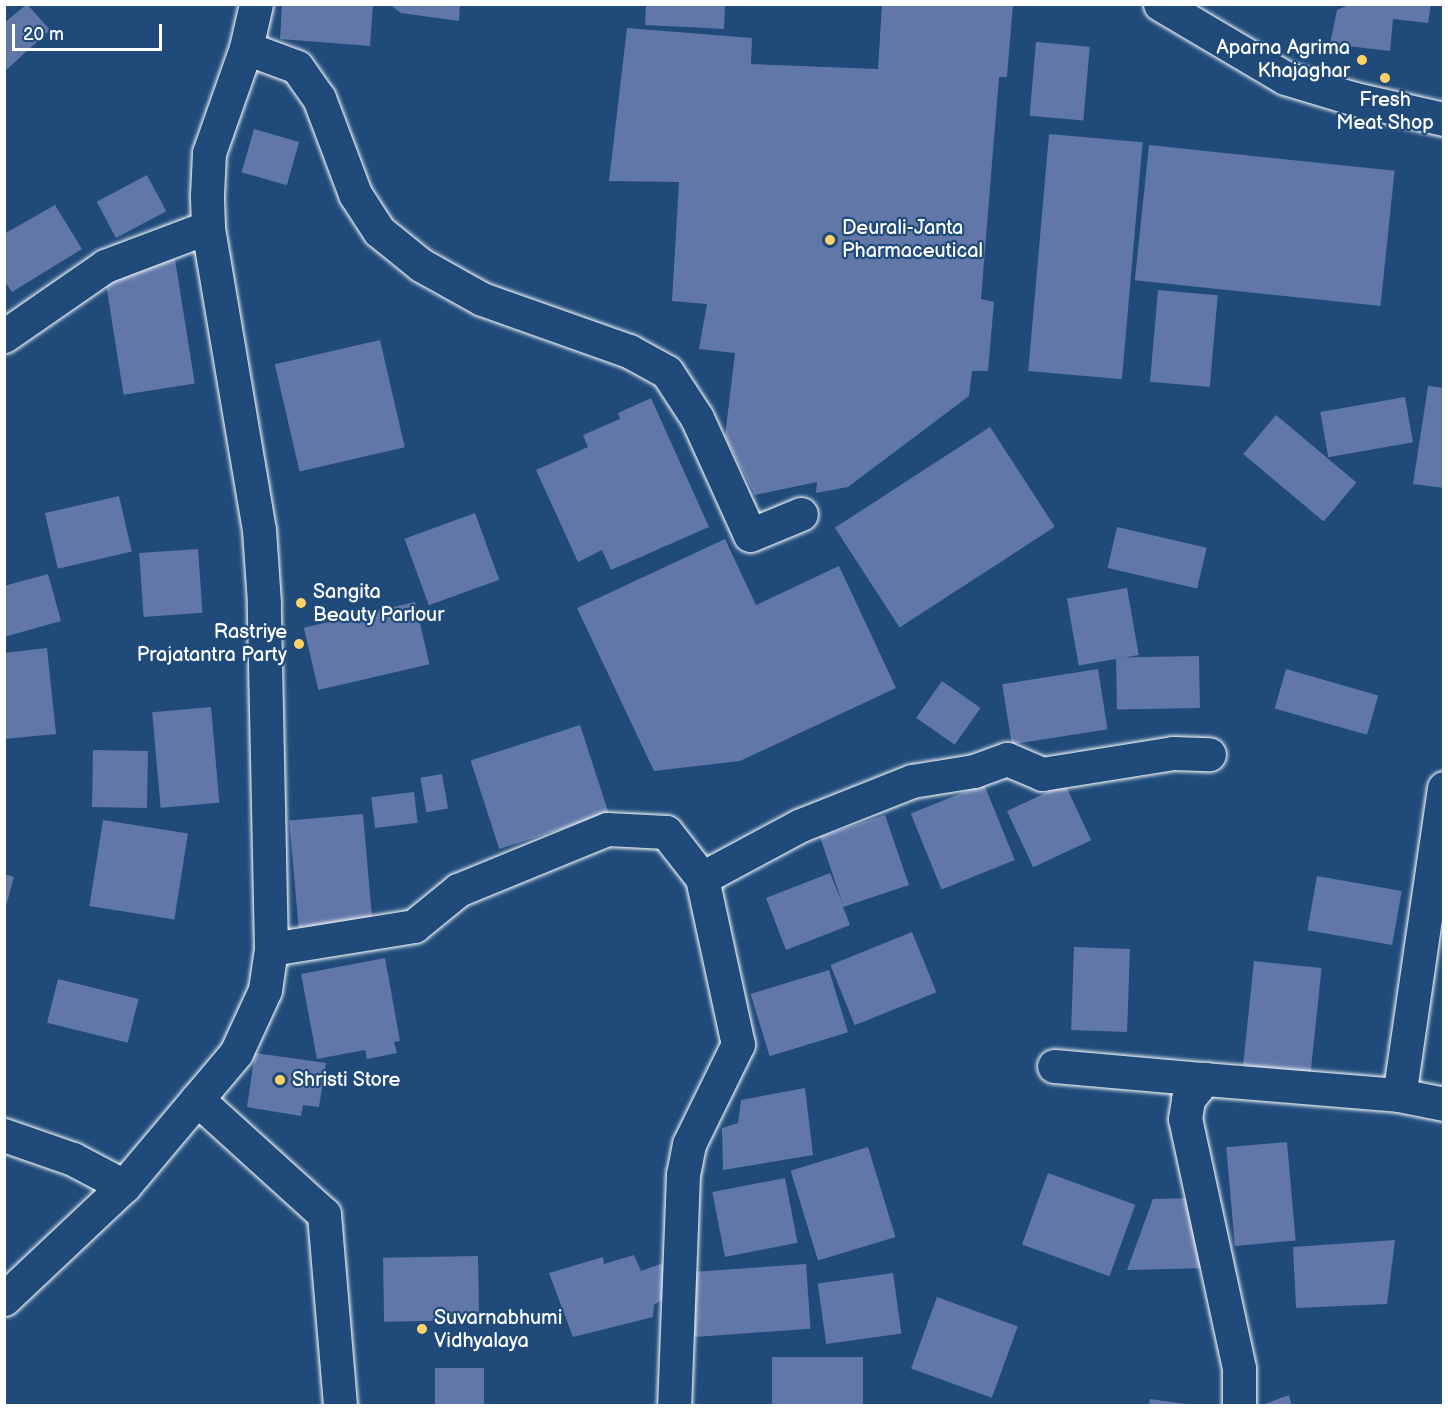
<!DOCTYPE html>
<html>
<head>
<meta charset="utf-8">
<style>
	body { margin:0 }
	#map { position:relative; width:1448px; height:1410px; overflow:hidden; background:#1f4a7a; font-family:"Balsamiq Sans",sans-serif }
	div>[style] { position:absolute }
	.building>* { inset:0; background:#6077a8; transform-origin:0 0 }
	.roads { filter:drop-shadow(0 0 2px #fff) drop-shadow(0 0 2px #fff) }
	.minor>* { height:33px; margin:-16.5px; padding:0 16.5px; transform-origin:16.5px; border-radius:16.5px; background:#1f4a7a }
	.dots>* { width:16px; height:16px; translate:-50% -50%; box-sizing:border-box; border:3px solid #1f4a7a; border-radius:50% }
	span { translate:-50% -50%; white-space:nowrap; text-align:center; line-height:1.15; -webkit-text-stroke:4.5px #1f4a7a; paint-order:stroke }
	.poi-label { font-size:20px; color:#fff }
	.right { translate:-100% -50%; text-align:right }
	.left { translate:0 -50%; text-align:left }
	.frame { position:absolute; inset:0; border:6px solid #fff; pointer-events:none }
	.scale { position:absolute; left:12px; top:24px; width:150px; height:27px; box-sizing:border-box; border:3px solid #fff; border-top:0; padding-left:8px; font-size:18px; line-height:21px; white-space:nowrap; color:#fff; -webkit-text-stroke:4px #1f4a7a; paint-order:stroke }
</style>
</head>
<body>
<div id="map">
	<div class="building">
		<i style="clip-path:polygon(27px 4px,50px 30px,4px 72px,4px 23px)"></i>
		<i style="clip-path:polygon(282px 4px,373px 4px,370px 46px,280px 39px)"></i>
		<i style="clip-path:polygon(389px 4px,460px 4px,459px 21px,401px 13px)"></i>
		<i style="clip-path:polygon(882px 4px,1013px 4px,1007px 77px,999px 77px,981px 299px,994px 302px,988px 371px,972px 371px,969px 396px,848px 487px,816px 493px,817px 482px,755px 495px,725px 436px,735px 353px,699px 349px,707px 304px,672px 301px,679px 182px,609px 181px,627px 28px,752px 38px,751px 64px,878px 69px)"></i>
		<i style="clip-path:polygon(1351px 4px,1431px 4px,1428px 23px,1393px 19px,1390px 51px,1330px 44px,1337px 10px)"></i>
		<i style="clip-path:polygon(646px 5px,725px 5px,724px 29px,645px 25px)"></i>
		<i style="left:1036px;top:42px;width:54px;height:74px;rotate:5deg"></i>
		<i style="left:254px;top:129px;width:47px;height:45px;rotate:16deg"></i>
		<i style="left:1049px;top:134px;width:94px;height:238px;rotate:5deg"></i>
		<i style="left:1149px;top:145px;width:247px;height:136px;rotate:6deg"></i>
		<i style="left:147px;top:175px;width:41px;height:57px;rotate:62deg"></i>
		<i style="clip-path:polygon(55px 205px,82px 249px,12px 292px,4px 280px,4px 234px)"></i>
		<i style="left:175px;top:259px;width:126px;height:72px;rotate:81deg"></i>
		<i style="left:1158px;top:290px;width:60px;height:92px;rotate:5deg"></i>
		<i style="left:380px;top:340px;width:110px;height:108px;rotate:77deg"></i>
		<i style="clip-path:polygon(1428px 386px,1444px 388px,1444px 488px,1413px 484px)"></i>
		<i style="left:1405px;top:397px;width:46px;height:86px;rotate:80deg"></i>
		<i style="clip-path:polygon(651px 398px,709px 527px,611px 570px,602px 550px,578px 562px,536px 470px,588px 447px,583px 435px,620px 419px,618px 413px)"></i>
		<i style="left:1276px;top:415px;width:105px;height:51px;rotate:40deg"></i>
		<i style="left:990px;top:427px;width:119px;height:185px;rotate:57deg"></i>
		<i style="left:119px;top:496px;width:57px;height:76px;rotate:77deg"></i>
		<i style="left:475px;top:513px;width:71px;height:75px;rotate:70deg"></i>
		<i style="left:1117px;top:527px;width:92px;height:42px;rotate:13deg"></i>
		<i style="clip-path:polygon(725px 539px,756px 605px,839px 566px,896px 688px,740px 761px,654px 771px,577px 608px)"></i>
		<i style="left:198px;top:549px;width:64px;height:59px;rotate:86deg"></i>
		<i style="clip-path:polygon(48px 574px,61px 621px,4px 637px,4px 586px)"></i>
		<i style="left:1127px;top:588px;width:68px;height:61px;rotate:80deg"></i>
		<i style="left:415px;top:602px;width:64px;height:114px;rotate:77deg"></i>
		<i style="clip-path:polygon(47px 648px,56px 734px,4px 739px,4px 653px)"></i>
		<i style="left:1199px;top:656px;width:52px;height:83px;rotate:89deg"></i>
		<i style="left:1098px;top:669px;width:61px;height:97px;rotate:81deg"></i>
		<i style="left:1286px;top:669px;width:96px;height:41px;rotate:16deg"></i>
		<i style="left:942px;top:681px;width:47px;height:45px;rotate:35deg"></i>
		<i style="left:211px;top:707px;width:96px;height:59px;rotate:85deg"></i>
		<i style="left:580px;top:725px;width:93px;height:115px;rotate:72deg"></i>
		<i style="left:93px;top:750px;width:55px;height:57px;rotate:1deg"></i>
		<i style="left:442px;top:774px;width:35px;height:22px;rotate:80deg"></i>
		<i style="left:984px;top:784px;width:82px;height:79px;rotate:68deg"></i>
		<i style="left:1065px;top:784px;width:62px;height:64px;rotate:65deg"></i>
		<i style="left:414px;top:792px;width:31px;height:43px;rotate:83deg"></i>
		<i style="left:363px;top:814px;width:115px;height:74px;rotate:85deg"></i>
		<i style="clip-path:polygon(885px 815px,909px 885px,843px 907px,850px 925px,786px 950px,766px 898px,830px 873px,843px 905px,820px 837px)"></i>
		<i style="left:103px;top:820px;width:86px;height:87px;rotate:9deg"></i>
		<i style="clip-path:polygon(4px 874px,14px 877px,5px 910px,4px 910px)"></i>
		<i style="left:1317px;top:876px;width:86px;height:55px;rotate:10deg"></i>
		<i style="left:912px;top:932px;width:65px;height:88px;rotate:68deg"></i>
		<i style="left:1074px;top:947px;width:56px;height:83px;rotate:2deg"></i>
		<i style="clip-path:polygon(385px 958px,400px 1041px,394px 1042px,397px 1053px,367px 1059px,365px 1050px,317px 1059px,301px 974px)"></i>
		<i style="left:1254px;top:961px;width:68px;height:107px;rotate:6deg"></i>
		<i style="left:829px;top:970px;width:65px;height:82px;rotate:73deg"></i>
		<i style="left:58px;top:979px;width:83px;height:45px;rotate:14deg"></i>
		<i style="clip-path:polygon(255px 1053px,326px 1063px,319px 1107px,303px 1105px,301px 1116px,247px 1107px)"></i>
		<i style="clip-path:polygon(805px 1088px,813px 1155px,723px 1170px,722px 1128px,738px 1123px,741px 1100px)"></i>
		<i style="left:1287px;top:1142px;width:99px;height:61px;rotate:85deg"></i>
		<i style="left:868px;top:1147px;width:94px;height:81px;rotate:73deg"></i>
		<i style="left:1048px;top:1173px;width:93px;height:76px;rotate:20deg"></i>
		<i style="left:785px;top:1178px;width:66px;height:74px;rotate:79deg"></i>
		<i style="clip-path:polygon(1196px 1198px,1210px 1268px,1127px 1270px,1153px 1199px)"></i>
		<i style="clip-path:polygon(1395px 1240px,1387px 1304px,1296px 1308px,1293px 1247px)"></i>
		<i style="clip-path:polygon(634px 1255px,641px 1271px,666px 1262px,667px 1296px,654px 1305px,653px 1317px,573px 1337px,549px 1273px,603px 1257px,604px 1264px)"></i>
		<i style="left:478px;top:1256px;width:64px;height:95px;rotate:89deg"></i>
		<i style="left:806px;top:1264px;width:65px;height:117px;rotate:86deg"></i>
		<i style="left:893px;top:1273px;width:61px;height:76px;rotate:82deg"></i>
		<i style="left:937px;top:1297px;width:86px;height:76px;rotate:20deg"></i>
		<i style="left:863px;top:1357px;width:49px;height:91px;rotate:90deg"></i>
		<i style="left:435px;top:1368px;width:49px;height:38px"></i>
		<i style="clip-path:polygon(1289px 1395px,1292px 1406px,1262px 1406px,1262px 1405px)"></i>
		<i style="clip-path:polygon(1150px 1399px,1186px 1404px,1185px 1406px,1149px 1406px)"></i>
	</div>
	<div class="roads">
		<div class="minor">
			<i style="left:1160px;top:4px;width:145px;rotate:30.6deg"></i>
			<i style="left:1285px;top:78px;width:73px;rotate:16.7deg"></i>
			<i style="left:1355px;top:99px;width:91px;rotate:12.7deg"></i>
			<i style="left:246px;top:48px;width:54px;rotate:20.4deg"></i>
			<i style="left:297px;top:67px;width:38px;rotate:55deg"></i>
			<i style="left:319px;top:98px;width:103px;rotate:69.4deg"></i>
			<i style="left:355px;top:194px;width:44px;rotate:57deg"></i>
			<i style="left:379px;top:231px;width:54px;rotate:39deg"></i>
			<i style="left:421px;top:265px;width:70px;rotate:29.1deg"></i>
			<i style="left:482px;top:299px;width:156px;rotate:19.5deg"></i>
			<i style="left:629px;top:351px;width:43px;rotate:28.9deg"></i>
			<i style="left:667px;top:372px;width:55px;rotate:56.9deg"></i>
			<i style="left:697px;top:418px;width:128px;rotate:65.6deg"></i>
			<i style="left:750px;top:535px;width:55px;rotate:-22.4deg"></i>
			<i style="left:4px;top:336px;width:123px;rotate:-34.7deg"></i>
			<i style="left:105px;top:266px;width:110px;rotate:-20.7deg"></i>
			<i style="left:1444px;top:788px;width:310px;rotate:98.3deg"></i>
			<i style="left:1399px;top:1095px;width:46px;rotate:11.3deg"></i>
			<i style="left:702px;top:878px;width:112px;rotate:-28.2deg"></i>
			<i style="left:801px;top:825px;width:119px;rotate:-21.6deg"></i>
			<i style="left:912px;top:781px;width:63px;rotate:-9.2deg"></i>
			<i style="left:974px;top:771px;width:35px;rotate:-20deg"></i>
			<i style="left:1007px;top:759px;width:38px;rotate:23deg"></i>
			<i style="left:1042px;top:774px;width:133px;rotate:-9.1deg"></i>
			<i style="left:1173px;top:753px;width:36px;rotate:2deg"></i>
			<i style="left:271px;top:949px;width:145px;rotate:-9.1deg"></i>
			<i style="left:414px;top:926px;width:57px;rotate:-39.3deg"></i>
			<i style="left:458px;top:890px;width:161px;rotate:-22.3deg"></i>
			<i style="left:607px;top:829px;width:59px;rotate:2.9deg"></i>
			<i style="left:666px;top:832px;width:58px;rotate:52deg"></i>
			<i style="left:702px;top:878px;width:170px;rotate:77.8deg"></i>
			<i style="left:738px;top:1044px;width:111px;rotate:116.1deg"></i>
			<i style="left:689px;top:1144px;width:31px;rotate:101deg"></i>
			<i style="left:683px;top:1174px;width:232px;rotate:92.2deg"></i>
			<i style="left:1054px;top:1066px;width:151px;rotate:5deg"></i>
			<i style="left:197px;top:1099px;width:171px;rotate:42.2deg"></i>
			<i style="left:324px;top:1214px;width:193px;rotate:85.2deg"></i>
			<i style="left:4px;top:1135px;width:73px;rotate:19.2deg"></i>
			<i style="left:73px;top:1159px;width:58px;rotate:27.9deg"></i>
			<i style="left:4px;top:1299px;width:165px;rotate:-43.3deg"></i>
			<i style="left:124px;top:1186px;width:174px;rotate:-49.9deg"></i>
			<i style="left:236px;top:1053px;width:69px;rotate:-65.3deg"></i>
			<i style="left:265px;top:990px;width:41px;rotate:-81.7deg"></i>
			<i style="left:271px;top:949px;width:346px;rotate:-91.2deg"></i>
			<i style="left:264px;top:603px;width:73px;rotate:-93.9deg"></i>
			<i style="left:259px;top:530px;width:307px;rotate:-99.6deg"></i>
			<i style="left:208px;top:227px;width:32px;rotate:-92deg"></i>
			<i style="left:207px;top:195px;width:42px;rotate:-87.3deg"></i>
			<i style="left:209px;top:153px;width:111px;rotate:-70.6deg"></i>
			<i style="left:246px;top:48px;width:45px;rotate:-77.2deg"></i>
			<i style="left:1239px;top:1406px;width:38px;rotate:-90deg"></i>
			<i style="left:1239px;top:1368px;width:255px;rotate:-102.2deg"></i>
			<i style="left:1185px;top:1119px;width:20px;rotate:-81deg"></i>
			<i style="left:1188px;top:1099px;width:26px;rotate:-51deg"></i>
			<i style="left:1204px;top:1079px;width:196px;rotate:4.7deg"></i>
		</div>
	</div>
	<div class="dots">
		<i style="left:1362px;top:60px;background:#ffd166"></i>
		<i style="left:1385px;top:78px;background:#ffd166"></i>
		<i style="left:830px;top:240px;background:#ffd166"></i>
		<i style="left:301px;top:603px;background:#ffd166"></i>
		<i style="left:299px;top:644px;background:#ffd166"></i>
		<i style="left:280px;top:1080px;background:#ffd166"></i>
		<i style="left:422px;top:1329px;background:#ffd166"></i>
	</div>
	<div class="poi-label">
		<span class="right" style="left:1350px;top:60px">Aparna Agrima<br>Khajaghar</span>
		<span style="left:1385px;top:112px">Fresh<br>Meat Shop</span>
		<span class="left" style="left:842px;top:240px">Deurali-Janta<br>Pharmaceutical</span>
		<span class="left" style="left:313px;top:604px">Sangita<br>Beauty Parlour</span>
		<span class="right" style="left:287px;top:644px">Rastriye<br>Prajatantra Party</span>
		<span class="left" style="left:292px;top:1080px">Shristi Store</span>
		<span class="left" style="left:434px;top:1330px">Suvarnabhumi<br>Vidhyalaya</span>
	</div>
	<div class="frame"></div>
	<div class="scale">20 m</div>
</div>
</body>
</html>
